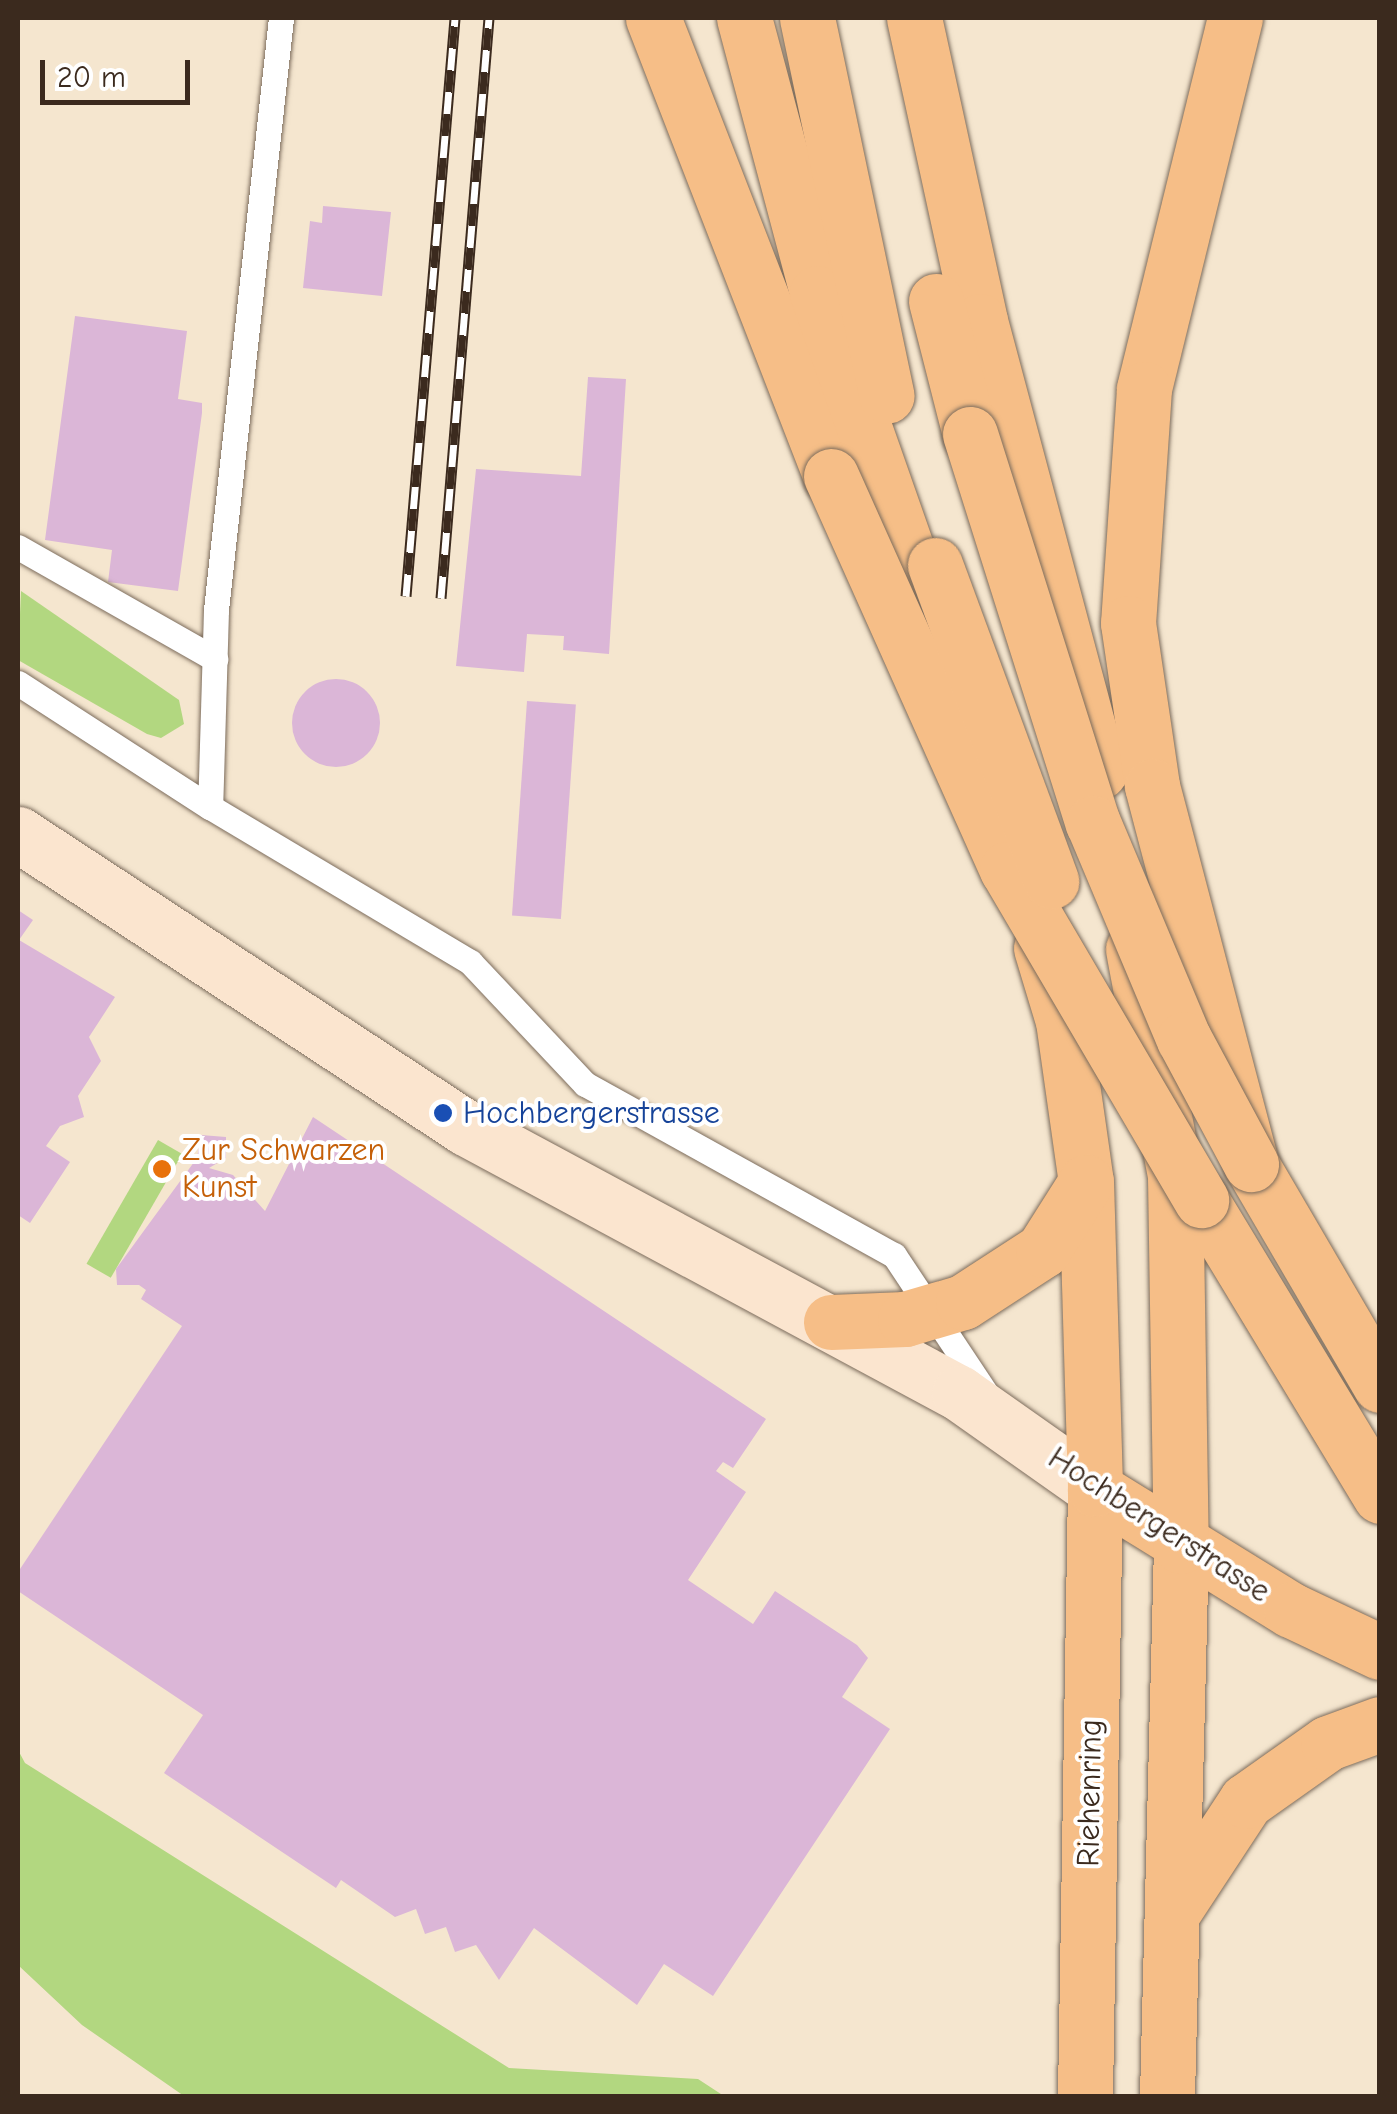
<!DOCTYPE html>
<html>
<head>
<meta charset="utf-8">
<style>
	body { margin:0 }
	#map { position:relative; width:1397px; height:2114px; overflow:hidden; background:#f5e6cf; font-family:"Comic Neue",sans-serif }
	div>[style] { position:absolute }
	.green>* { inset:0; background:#b2d780; transform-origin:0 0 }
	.building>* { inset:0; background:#dbb6d7; transform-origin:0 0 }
	.round { border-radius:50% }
	.roads { filter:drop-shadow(0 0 2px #7c6c5c) drop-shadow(0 0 2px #7c6c5c) }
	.service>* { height:25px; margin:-12.5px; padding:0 12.5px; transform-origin:12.5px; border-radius:12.5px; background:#fff }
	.secondary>* { height:55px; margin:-27.5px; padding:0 27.5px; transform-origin:27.5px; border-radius:27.5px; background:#fbe5cf }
	.primary>* { height:55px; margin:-27.5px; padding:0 27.5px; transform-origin:27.5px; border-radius:27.5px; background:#f6be87 }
	.motorway>* { height:55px; margin:-27.5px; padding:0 27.5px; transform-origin:27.5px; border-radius:27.5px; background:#f6be87 }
	.rail>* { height:11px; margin-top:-5.5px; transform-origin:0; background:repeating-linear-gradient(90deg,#fff 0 22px,#3b2a1e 0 44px); box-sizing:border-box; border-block:2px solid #3b2a1e }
	.bridges { filter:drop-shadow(0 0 2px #7c6c5c) drop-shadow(0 0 2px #7c6c5c) }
	.motorway-bridge>* { height:55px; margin:-27.5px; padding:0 27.5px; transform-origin:27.5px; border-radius:27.5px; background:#f6be87 }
	.dots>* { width:28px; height:28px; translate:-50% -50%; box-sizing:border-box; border:5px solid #fff; border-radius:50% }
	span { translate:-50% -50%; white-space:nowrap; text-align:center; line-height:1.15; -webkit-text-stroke:8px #fff; paint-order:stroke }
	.transit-label { font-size:32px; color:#164399 }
	.left { translate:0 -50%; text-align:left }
	.food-label { font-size:32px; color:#c56008 }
	.street-label { font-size:32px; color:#3b2a1e }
	.frame { position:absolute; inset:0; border:20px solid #3b2a1e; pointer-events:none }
	.scale { position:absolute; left:40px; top:60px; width:150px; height:45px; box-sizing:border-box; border:5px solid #3b2a1e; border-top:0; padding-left:12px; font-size:30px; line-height:35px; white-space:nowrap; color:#3b2a1e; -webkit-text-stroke:8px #fff; paint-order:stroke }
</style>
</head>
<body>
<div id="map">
	<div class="green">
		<i style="clip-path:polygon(21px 591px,179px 700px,184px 724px,161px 738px,147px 734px,18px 660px)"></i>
		<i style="left:158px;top:1140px;width:28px;height:143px;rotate:30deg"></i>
		<i style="clip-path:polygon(18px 1750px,25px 1763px,509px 2068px,698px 2079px,724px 2096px,184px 2096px,82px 2025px,18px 1965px)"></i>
	</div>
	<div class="building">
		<i style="clip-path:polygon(323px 206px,391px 212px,382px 296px,303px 288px,310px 221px,322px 223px)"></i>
		<i style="clip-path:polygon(75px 316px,187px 331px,178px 399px,202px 403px,202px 413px,178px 591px,108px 582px,112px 550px,45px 540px)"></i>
		<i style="clip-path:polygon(588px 377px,626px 379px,609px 654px,563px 650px,564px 636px,527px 634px,524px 672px,456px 666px,476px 469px,581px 476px)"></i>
		<i class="round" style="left:292px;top:679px;width:88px;height:88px"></i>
		<i style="left:527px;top:701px;width:49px;height:215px;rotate:4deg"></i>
		<i style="clip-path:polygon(18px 910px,33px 920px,19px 940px,115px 997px,89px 1037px,101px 1061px,78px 1096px,84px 1117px,60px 1126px,46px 1146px,70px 1162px,30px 1223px,18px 1215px)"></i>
		<i style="clip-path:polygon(313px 1117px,766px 1419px,733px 1468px,723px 1462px,716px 1471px,746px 1492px,688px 1580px,753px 1624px,775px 1591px,857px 1645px,868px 1658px,842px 1697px,890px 1729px,713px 1996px,664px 1964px,637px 2005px,534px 1928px,499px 1980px,476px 1945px,455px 1952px,446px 1927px,425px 1934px,416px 1909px,395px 1917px,341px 1880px,336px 1888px,164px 1773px,203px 1715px,18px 1591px,18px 1572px,182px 1326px,141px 1299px,146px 1290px,139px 1285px,117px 1285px,116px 1269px,197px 1158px,201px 1135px,226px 1137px,226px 1158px,209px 1168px,233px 1175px,265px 1211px)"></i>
	</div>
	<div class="roads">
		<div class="service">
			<i style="left:281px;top:18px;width:596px;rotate:96.27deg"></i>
			<i style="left:216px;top:610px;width:197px;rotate:91.7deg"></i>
			<i style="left:210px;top:807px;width:303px;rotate:30.8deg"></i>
			<i style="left:470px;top:962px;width:168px;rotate:46.7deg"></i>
			<i style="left:585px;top:1084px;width:353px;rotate:29deg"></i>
			<i style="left:894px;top:1255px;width:164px;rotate:56.4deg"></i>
			<i style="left:18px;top:547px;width:227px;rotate:29.6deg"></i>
			<i style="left:18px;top:683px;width:229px;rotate:32.9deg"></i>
		</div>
		<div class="secondary">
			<i style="left:18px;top:834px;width:536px;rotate:33.27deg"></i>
			<i style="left:466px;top:1128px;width:560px;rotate:28.26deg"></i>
			<i style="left:959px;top:1393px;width:166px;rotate:35.2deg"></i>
		</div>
		<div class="primary">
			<i style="left:1095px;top:1489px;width:230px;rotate:31.7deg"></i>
			<i style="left:1291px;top:1610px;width:98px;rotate:25.3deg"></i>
			<i style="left:1173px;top:1912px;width:133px;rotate:-56.7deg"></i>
			<i style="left:1246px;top:1801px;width:100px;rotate:-35.3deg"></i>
			<i style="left:1328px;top:1743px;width:55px;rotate:-20.1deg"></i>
			<i style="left:1085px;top:2096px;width:607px;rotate:-89.06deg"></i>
			<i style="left:1167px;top:2096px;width:550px;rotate:-88.54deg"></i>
		</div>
		<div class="motorway">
			<i style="left:653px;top:18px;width:491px;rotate:68.8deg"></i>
			<i style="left:744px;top:18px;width:285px;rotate:75.1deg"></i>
			<i style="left:817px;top:293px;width:357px;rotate:70.7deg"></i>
			<i style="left:807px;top:18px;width:386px;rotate:78.1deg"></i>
			<i style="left:914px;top:18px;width:310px;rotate:77.7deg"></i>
			<i style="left:980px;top:321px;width:466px;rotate:75.1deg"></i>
			<i style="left:1235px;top:18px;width:382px;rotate:103.8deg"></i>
			<i style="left:1144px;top:389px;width:235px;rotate:93.9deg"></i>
			<i style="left:1128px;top:623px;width:165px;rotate:81.6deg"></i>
			<i style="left:1152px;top:786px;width:391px;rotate:75.3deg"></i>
			<i style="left:1251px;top:1164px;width:256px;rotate:59.7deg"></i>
			<i style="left:936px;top:301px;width:137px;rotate:75.7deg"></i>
			<i style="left:1041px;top:948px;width:76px;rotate:73.2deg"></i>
			<i style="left:1063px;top:1021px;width:163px;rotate:81.9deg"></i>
			<i style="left:1086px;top:1182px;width:307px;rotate:88.3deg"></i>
			<i style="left:1133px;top:949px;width:231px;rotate:79.5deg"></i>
			<i style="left:1175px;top:1176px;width:370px;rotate:89.1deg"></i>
			<i style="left:1201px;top:1200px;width:346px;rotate:58.8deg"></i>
			<i style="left:831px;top:1322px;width:74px;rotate:-2.3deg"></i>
			<i style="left:905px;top:1319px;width:60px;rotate:-16.3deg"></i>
			<i style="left:963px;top:1302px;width:95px;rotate:-33deg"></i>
			<i style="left:1043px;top:1250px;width:80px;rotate:-57.7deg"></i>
		</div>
	</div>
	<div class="rail">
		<i style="left:406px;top:596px;width:580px;rotate:-85.15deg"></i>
		<i style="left:441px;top:598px;width:582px;rotate:-85.27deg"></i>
	</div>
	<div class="bridges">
		<div class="motorway-bridge">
			<i style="left:970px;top:434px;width:408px;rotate:72.5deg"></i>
			<i style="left:1093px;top:823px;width:234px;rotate:67.2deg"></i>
			<i style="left:1184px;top:1039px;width:142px;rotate:61.8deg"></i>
			<i style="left:831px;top:476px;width:431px;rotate:65.9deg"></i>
			<i style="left:1007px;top:869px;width:384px;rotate:59.6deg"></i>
			<i style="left:935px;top:565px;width:337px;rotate:69.8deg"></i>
		</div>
	</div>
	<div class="dots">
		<i style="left:443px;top:1113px;background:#1a4fb4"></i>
		<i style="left:162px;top:1169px;background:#e8710a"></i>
	</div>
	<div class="transit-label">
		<span class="left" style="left:463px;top:1113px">Hochbergerstrasse</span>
	</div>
	<div class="food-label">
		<span class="left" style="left:182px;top:1169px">Zur Schwarzen<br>Kunst</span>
	</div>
	<div class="street-label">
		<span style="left:1159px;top:1525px;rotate:33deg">Hochbergerstrasse</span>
		<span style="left:1090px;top:1793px;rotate:-89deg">Riehenring</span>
	</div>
	<div class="frame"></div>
	<div class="scale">20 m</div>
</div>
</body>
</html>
